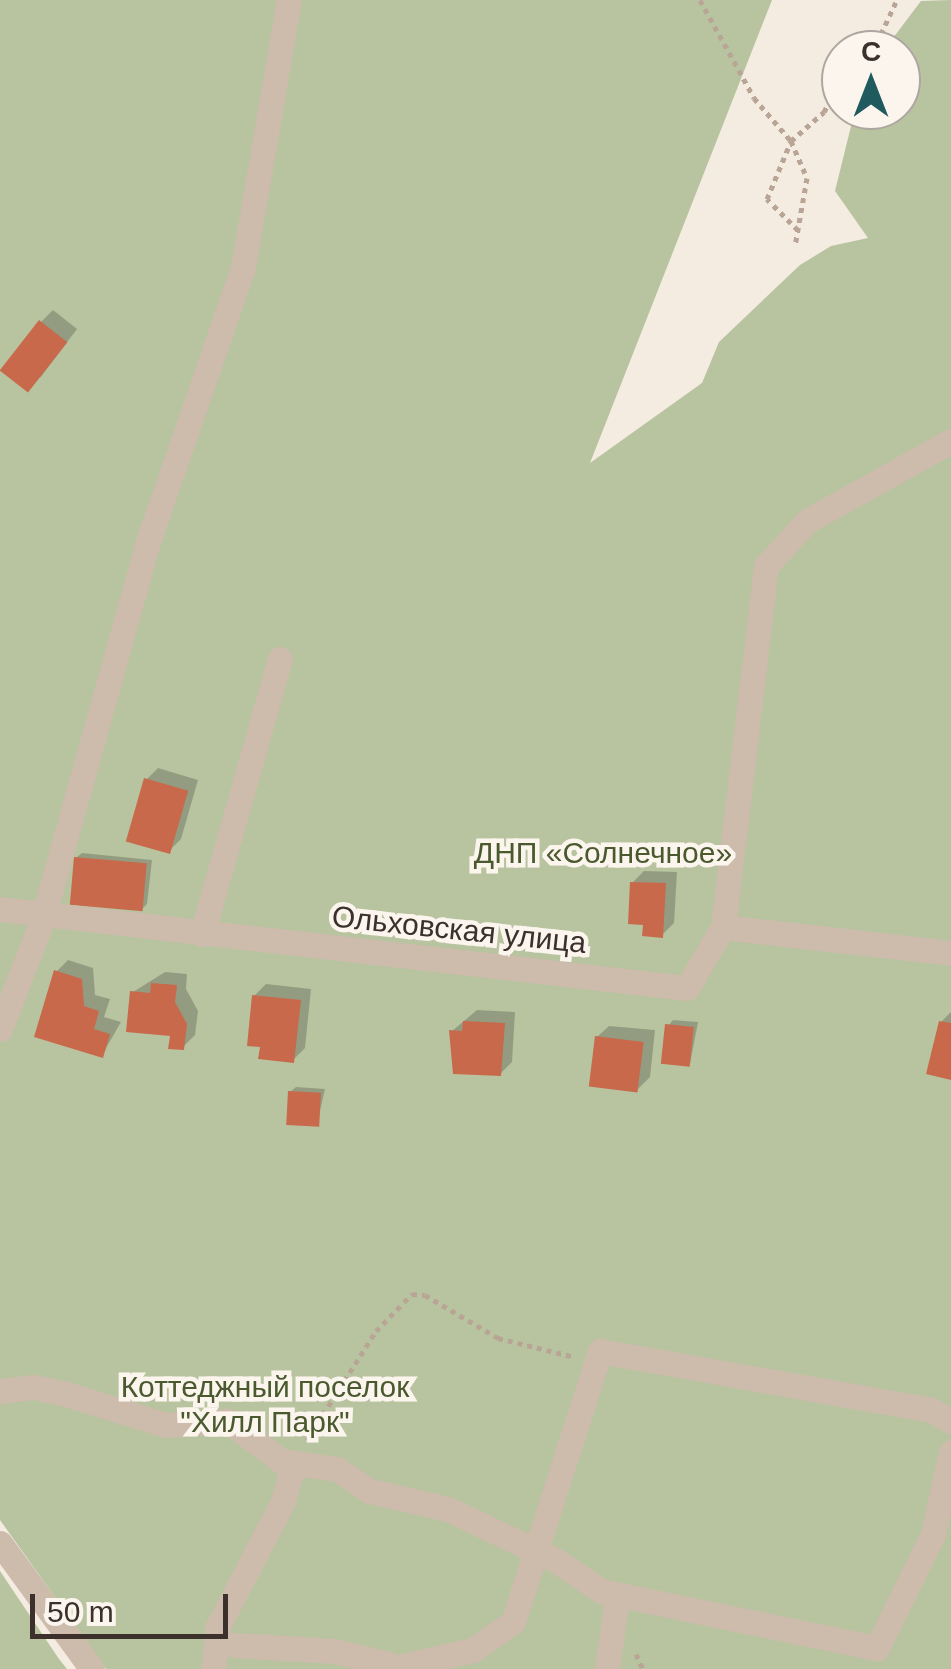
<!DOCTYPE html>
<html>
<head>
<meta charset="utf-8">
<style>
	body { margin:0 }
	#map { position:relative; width:951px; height:1669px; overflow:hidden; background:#f4ebe1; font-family:Arial,sans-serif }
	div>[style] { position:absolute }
	.green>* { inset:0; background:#b8c4a0 }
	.shadow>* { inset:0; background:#0003 }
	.building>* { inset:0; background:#c8694b; transform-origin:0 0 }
	.path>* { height:5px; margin-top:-2.5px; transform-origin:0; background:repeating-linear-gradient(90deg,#b9a596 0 5px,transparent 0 10px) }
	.minor>* { height:25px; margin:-12.5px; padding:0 12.5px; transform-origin:12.5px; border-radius:12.5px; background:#cdbbac }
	span { translate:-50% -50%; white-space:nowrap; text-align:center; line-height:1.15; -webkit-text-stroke:9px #fbf5ee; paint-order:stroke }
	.park-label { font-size:30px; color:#4a5a2e }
	.street-label { font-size:30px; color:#3b302b }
	.north { position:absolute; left:821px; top:30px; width:100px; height:100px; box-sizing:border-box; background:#fbf5ee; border:2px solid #aea6a0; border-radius:50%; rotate:0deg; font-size:28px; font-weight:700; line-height:40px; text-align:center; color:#3b302b }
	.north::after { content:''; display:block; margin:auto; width:35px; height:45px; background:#1f5a5e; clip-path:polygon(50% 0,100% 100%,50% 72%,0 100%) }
	.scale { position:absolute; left:30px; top:1594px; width:198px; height:45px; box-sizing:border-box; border:5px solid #3b302b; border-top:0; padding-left:12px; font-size:30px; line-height:35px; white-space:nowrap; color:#3b302b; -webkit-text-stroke:8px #fbf5ee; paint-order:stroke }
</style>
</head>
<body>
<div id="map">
	<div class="green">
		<i style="clip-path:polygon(0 0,772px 0,590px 463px,702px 383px,719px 342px,800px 265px,831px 246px,868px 238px,835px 191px,855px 110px,901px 110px,901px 50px,884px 50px,921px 1px,951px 0,951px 1669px,106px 1669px,0 1520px)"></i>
		<i style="clip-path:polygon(0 1571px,59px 1659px,67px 1669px,0 1669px)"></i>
	</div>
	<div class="shadow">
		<i style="clip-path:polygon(53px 310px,77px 329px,40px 378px,41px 322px)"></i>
		<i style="clip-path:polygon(158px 768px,198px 780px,181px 839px,169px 851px,146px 780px)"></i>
		<i style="clip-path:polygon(82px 853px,152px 860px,147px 904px,142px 909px,76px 858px)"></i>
		<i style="clip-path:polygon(644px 871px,677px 872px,674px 923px,662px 935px,646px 923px,632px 883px)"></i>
		<i style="clip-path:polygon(68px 960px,93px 968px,95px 995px,110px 999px,104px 1017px,121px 1022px,102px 1055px,56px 972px)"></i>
		<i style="clip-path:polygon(165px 972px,187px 974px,186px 989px,198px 1011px,195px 1035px,183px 1047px,133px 992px)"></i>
		<i style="clip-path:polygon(266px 984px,311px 989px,305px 1048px,293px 1060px,262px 1045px,254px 996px)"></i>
		<i style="clip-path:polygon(477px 1010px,515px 1012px,512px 1062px,500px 1074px,452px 1031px)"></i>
		<i style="clip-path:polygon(951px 1012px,951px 1077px,941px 1022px)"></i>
		<i style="clip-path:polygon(673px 1020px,698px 1022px,690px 1064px,668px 1026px)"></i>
		<i style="clip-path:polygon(609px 1026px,655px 1030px,650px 1077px,638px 1089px,597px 1037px)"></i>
		<i style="clip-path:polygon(296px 1087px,325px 1089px,317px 1124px,290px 1092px)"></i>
	</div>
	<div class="building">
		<i style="left:39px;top:320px;width:36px;height:64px;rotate:38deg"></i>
		<i style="left:144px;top:778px;width:46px;height:66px;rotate:16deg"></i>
		<i style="left:74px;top:857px;width:73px;height:48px;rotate:5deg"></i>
		<i style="clip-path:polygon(630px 882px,666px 883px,663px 938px,642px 936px,643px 925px,628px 924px)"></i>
		<i style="clip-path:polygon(54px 970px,82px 979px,84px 1006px,99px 1011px,94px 1029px,110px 1034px,103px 1058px,34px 1037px)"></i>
		<i style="clip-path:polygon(151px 983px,177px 985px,175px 1002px,187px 1024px,184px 1050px,168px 1049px,170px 1036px,126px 1032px,130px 991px,150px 993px)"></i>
		<i style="clip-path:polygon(252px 995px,301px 1000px,294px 1063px,258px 1059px,260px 1047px,247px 1046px)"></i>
		<i style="clip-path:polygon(463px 1021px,505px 1023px,501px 1076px,453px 1074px,449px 1030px,462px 1031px)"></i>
		<i style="clip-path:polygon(939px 1021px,951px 1023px,951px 1080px,926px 1074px)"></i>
		<i style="left:665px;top:1024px;width:29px;height:40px;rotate:6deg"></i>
		<i style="left:595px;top:1036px;width:49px;height:51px;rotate:7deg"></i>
		<i style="left:288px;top:1091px;width:33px;height:34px;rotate:3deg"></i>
	</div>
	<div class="path">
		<i style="left:700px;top:0;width:112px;rotate:61.1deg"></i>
		<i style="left:754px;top:98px;width:57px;rotate:49.3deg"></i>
		<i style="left:791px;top:141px;width:40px;rotate:66.6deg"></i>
		<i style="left:807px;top:178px;width:69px;rotate:100deg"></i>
		<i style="left:859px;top:50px;width:27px;rotate:-36deg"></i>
		<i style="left:881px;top:34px;width:38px;rotate:-65deg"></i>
		<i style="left:798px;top:230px;width:44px;rotate:-135deg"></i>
		<i style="left:767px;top:199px;width:63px;rotate:-67.5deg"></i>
		<i style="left:791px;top:141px;width:44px;rotate:-41.3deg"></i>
		<i style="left:824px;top:112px;width:37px;rotate:-63deg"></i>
		<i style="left:307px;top:1440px;width:129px;rotate:-57.7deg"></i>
		<i style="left:376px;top:1331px;width:52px;rotate:-45.8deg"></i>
		<i style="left:412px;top:1294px;width:13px;rotate:4deg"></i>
		<i style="left:425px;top:1295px;width:85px;rotate:30.5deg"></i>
		<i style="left:498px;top:1338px;width:79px;rotate:13.9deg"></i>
		<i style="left:636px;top:1654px;width:17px;rotate:65deg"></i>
	</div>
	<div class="minor">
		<i style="left:0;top:909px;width:692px;rotate:6.56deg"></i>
		<i style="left:687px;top:988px;width:71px;rotate:-59.5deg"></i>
		<i style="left:723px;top:927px;width:229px;rotate:6.5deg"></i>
		<i style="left:723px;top:927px;width:364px;rotate:-83.2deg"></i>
		<i style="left:766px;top:566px;width:61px;rotate:-47.7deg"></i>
		<i style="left:807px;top:521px;width:165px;rotate:-29.1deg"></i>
		<i style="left:202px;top:934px;width:286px;rotate:-74.2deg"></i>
		<i style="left:0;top:1029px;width:119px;rotate:-68.8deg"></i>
		<i style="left:43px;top:918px;width:397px;rotate:-74.4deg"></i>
		<i style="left:150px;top:536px;width:284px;rotate:-70.9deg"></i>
		<i style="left:243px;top:268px;width:272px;rotate:-80.3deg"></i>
		<i style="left:0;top:1391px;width:34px;rotate:-7deg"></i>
		<i style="left:34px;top:1387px;width:30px;rotate:12deg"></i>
		<i style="left:63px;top:1393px;width:108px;rotate:17.3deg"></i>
		<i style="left:166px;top:1425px;width:62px;rotate:-3.7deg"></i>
		<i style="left:228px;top:1421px;width:66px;rotate:37deg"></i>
		<i style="left:281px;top:1461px;width:57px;rotate:8.1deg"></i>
		<i style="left:337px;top:1469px;width:40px;rotate:34deg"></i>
		<i style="left:370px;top:1491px;width:80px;rotate:13deg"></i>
		<i style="left:448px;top:1509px;width:121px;rotate:25.5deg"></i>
		<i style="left:557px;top:1561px;width:53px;rotate:34.3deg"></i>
		<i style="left:601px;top:1591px;width:282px;rotate:11.7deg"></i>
		<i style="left:877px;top:1648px;width:127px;rotate:-63.8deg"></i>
		<i style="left:933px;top:1534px;width:84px;rotate:-77.6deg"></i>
		<i style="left:0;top:1543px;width:156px;rotate:53.9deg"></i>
		<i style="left:219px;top:1644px;width:115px;rotate:3.5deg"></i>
		<i style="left:334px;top:1651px;width:57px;rotate:13.3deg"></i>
		<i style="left:213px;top:1669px;width:43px;rotate:-83.4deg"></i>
		<i style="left:218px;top:1626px;width:141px;rotate:-62.5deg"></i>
		<i style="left:283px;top:1501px;width:40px;rotate:-74deg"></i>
		<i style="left:390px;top:1669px;width:85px;rotate:-12.9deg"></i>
		<i style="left:473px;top:1650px;width:49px;rotate:-35deg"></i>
		<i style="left:513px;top:1622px;width:285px;rotate:-72.2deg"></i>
		<i style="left:600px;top:1351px;width:336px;rotate:10.1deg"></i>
		<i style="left:931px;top:1410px;width:23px;rotate:29deg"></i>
		<i style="left:607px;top:1669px;width:74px;rotate:-82.2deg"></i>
	</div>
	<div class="park-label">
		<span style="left:603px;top:853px">ДНП «Солнечное»</span>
		<span style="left:265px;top:1404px">Коттеджный поселок<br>"Хилл Парк"</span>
	</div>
	<div class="street-label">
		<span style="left:459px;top:930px;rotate:6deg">Ольховская улица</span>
	</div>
	<div class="north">С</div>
	<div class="scale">50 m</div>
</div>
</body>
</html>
